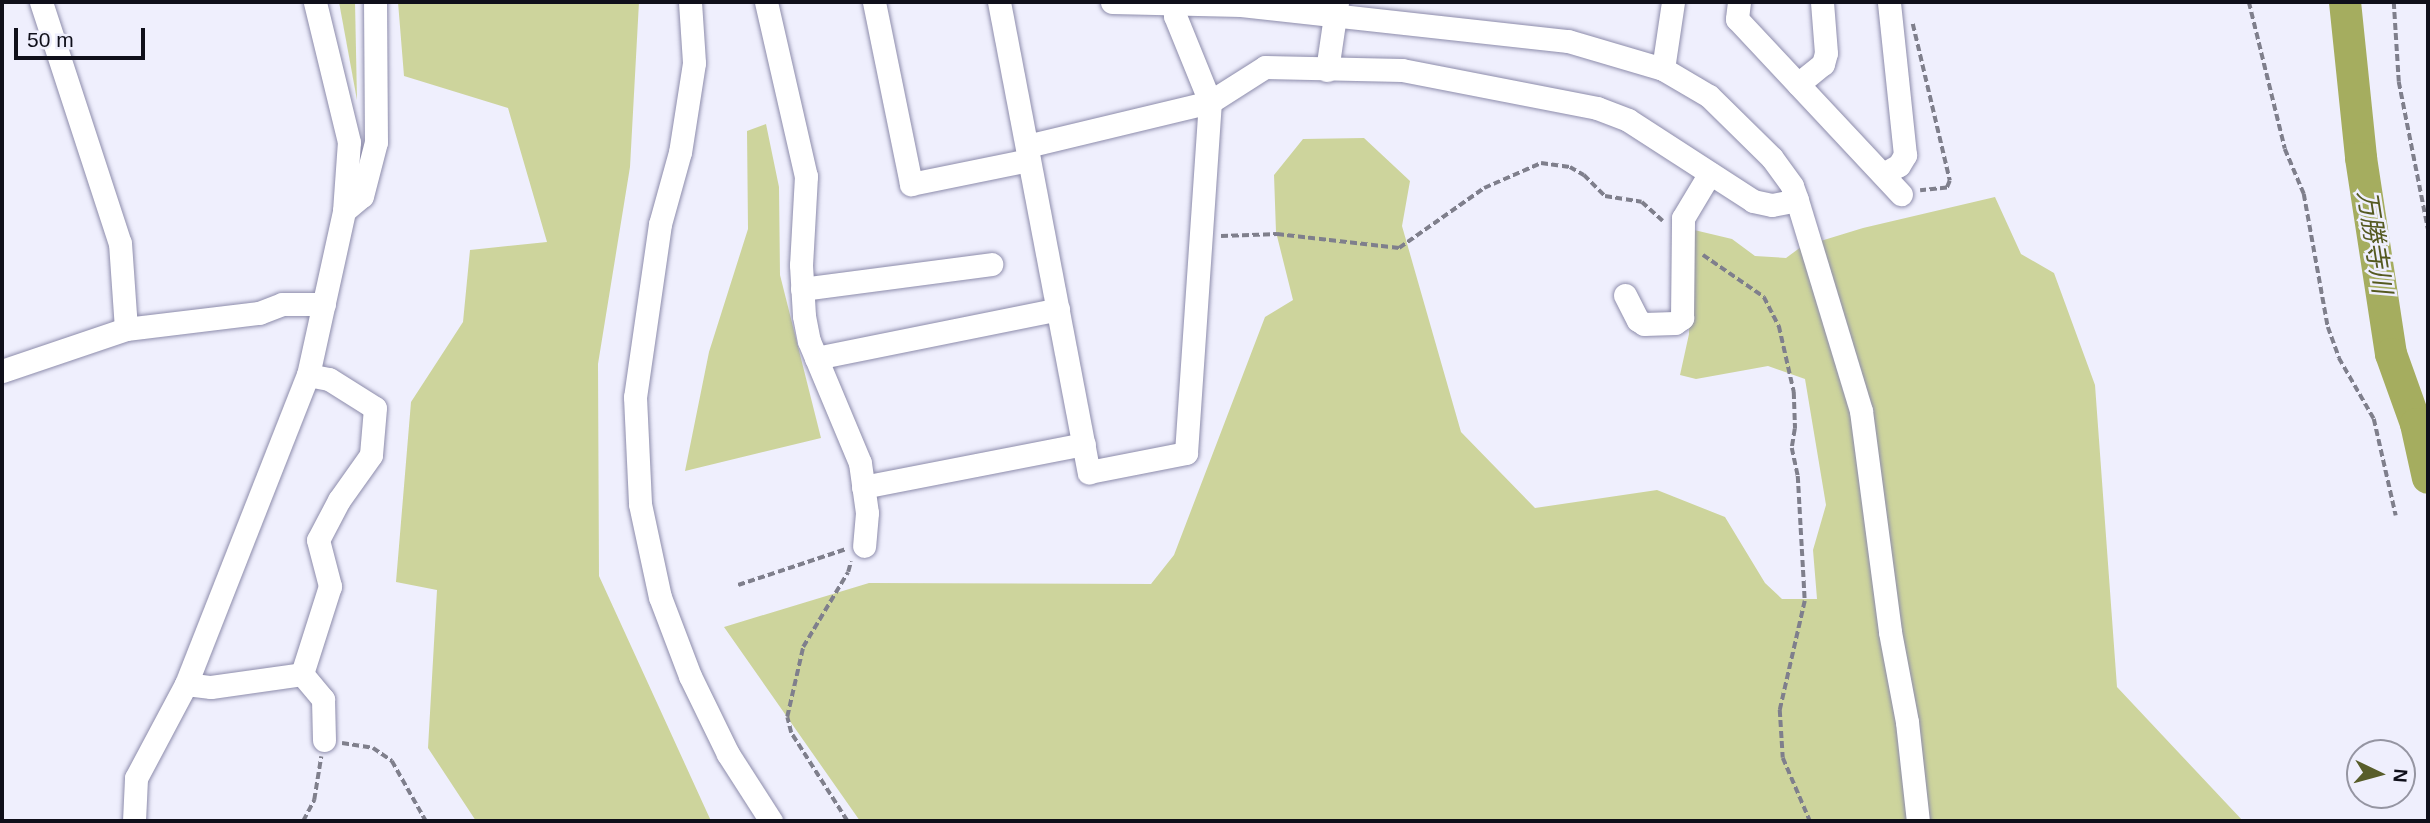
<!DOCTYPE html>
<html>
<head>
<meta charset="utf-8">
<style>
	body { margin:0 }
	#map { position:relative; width:2430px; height:823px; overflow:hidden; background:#efeffd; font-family:Arial,"Noto Sans JP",sans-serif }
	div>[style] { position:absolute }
	.green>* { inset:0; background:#cdd49c }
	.river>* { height:32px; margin:-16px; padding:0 16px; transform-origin:16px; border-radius:16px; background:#a5ad5f }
	.path>* { height:3.5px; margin-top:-1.75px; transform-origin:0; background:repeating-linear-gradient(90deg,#7f7f8c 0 7px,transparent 0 10.5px) }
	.roads { filter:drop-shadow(0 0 2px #8d8cab) drop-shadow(0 0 2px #8d8cab) }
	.minor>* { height:23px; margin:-11.5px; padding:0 11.5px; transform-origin:11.5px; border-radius:11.5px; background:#fff }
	span { translate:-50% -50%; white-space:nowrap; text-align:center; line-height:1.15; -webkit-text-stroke:5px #efeffd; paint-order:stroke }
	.water-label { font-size:26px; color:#545920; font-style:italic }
	.frame { position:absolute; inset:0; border:4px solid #0f0f1a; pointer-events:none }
	.north { position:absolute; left:2346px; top:739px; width:70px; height:70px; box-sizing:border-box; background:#efeffd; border:2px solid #9595a2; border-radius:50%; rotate:95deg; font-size:19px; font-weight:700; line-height:28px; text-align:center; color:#0f0f1a }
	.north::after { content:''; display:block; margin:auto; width:24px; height:32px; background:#585d2a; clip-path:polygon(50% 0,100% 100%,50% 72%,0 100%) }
	.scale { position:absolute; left:14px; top:28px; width:131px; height:32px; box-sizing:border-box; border:4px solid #0f0f1a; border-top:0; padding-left:9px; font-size:21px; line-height:24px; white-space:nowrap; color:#0f0f1a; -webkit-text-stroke:5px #efeffd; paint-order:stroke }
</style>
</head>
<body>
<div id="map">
	<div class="green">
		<i style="clip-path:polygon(339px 2px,355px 2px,357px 100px)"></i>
		<i style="clip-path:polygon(398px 2px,639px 2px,630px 167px,598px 364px,599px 576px,711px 821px,476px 821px,428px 748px,437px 590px,396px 582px,411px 402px,463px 322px,470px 250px,547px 242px,508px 108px,404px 76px)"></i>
		<i style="clip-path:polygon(766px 124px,779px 187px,780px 275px,821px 438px,685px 471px,709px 352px,748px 229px,747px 131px)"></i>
		<i style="clip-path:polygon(1364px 138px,1410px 181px,1402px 226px,1461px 432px,1535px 508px,1657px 490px,1725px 517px,1765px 583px,1782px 599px,1817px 599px,1813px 550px,1826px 505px,1805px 379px,1768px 366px,1696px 379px,1680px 375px,1689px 334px,1690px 229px,1732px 239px,1755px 256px,1786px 258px,1801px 247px,1863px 228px,1995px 197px,2021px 254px,2054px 273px,2095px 385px,2117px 687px,2243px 821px,860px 821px,724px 627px,869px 583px,1151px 584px,1174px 555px,1265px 317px,1293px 300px,1276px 232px,1274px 175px,1303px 139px)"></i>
	</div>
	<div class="river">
		<i style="left:2345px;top:2px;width:157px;rotate:84.1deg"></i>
		<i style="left:2361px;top:158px;width:198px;rotate:81.3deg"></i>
		<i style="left:2391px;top:354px;width:74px;rotate:70.3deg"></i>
		<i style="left:2416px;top:424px;width:55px;rotate:77.5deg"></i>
	</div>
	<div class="path">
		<i style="left:2249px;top:2px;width:151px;rotate:76.2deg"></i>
		<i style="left:2285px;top:149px;width:49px;rotate:67.1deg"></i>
		<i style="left:2304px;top:194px;width:135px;rotate:79.8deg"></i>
		<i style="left:2328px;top:327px;width:33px;rotate:70deg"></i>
		<i style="left:2339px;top:358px;width:70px;rotate:60.2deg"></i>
		<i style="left:2374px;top:419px;width:99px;rotate:77.2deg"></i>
		<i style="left:2394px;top:2px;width:80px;rotate:86.4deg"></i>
		<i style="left:2399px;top:82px;width:150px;rotate:78.8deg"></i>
		<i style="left:1913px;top:24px;width:161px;rotate:76.7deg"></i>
		<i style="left:1950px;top:181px;width:8px;rotate:113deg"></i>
		<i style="left:1947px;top:188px;width:27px;rotate:174deg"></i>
		<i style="left:1221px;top:236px;width:56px;rotate:-2deg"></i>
		<i style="left:1277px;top:234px;width:123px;rotate:6.5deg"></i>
		<i style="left:1399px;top:248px;width:104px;rotate:-35.2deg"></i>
		<i style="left:1484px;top:188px;width:62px;rotate:-23.7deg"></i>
		<i style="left:1541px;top:163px;width:29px;rotate:8deg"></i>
		<i style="left:1570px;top:167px;width:16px;rotate:30deg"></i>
		<i style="left:1584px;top:175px;width:30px;rotate:45deg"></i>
		<i style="left:1605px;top:196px;width:37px;rotate:9deg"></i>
		<i style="left:1642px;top:202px;width:28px;rotate:42deg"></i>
		<i style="left:1703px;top:255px;width:74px;rotate:34.5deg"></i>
		<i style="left:1764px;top:297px;width:33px;rotate:63deg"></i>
		<i style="left:1779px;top:326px;width:68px;rotate:77.2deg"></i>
		<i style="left:1794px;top:392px;width:37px;rotate:88deg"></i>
		<i style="left:1795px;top:429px;width:19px;rotate:99deg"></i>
		<i style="left:1792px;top:448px;width:29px;rotate:78deg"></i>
		<i style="left:1798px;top:476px;width:125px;rotate:86.8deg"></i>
		<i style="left:1805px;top:601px;width:112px;rotate:102.9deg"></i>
		<i style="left:1780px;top:710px;width:48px;rotate:86.4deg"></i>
		<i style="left:1783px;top:758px;width:69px;rotate:66.8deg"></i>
		<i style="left:738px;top:585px;width:114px;rotate:-18.4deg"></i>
		<i style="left:342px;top:743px;width:31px;rotate:9deg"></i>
		<i style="left:373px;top:748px;width:23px;rotate:34deg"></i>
		<i style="left:392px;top:761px;width:69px;rotate:60.5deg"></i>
		<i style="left:303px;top:821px;width:24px;rotate:-62deg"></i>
		<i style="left:314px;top:800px;width:44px;rotate:-80.8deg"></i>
		<i style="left:847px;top:821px;width:104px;rotate:-122.5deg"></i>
		<i style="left:791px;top:733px;width:16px;rotate:-104deg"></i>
		<i style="left:787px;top:717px;width:72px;rotate:-77.1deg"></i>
		<i style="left:803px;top:647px;width:87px;rotate:-59deg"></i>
		<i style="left:848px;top:572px;width:11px;rotate:-75deg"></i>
	</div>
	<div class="roads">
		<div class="minor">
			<i style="left:41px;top:2px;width:254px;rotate:71.9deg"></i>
			<i style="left:120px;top:243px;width:86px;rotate:86deg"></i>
			<i style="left:690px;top:2px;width:61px;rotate:86.2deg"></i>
			<i style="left:694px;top:63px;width:90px;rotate:98.9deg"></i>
			<i style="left:680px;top:152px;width:75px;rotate:105.5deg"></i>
			<i style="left:660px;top:224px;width:175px;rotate:98.2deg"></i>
			<i style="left:635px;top:397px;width:107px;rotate:87.3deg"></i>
			<i style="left:640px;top:504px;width:95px;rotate:77.9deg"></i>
			<i style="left:660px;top:597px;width:85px;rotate:69.2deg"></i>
			<i style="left:690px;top:676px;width:87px;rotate:64deg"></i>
			<i style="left:728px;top:754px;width:80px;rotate:57.3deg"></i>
			<i style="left:766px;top:2px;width:179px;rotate:77.1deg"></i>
			<i style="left:806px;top:176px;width:89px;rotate:93.2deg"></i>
			<i style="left:801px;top:265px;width:51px;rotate:86.6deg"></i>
			<i style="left:804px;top:316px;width:25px;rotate:79deg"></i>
			<i style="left:809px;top:341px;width:132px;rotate:67.3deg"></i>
			<i style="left:860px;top:463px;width:50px;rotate:82deg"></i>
			<i style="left:867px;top:513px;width:33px;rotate:95deg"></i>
			<i style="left:874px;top:2px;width:186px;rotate:78.5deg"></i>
			<i style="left:911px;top:184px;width:120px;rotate:-11.5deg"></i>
			<i style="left:999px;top:2px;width:479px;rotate:79.2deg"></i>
			<i style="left:1089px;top:472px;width:99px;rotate:-11.1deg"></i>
			<i style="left:1186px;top:453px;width:352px;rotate:-86.1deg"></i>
			<i style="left:1210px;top:102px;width:93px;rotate:-112.1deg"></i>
			<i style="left:1175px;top:16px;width:13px;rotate:-94deg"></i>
			<i style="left:1112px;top:2px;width:129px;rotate:1.3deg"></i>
			<i style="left:1241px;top:5px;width:329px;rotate:6.3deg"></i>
			<i style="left:1568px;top:41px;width:99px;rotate:16.4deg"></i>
			<i style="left:1663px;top:69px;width:53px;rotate:30.4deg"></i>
			<i style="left:1709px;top:96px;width:88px;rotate:44.5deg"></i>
			<i style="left:1772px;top:158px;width:34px;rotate:54deg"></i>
			<i style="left:1792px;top:186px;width:15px;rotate:70deg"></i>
			<i style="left:1797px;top:200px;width:220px;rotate:73.1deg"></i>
			<i style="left:1861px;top:411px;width:223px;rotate:82.5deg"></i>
			<i style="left:1890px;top:632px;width:92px;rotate:79.3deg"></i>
			<i style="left:1907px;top:722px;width:100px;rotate:83.7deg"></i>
			<i style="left:1739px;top:2px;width:17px;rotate:97deg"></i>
			<i style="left:1737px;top:19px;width:240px;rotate:46.9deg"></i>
			<i style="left:1663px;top:69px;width:68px;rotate:-81.5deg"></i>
			<i style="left:1327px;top:70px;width:69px;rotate:-81.6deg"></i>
			<i style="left:1798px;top:84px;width:32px;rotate:-39deg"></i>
			<i style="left:1823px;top:64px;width:11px;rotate:-75deg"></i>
			<i style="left:1826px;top:53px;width:51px;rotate:-94.5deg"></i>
			<i style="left:1027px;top:146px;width:188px;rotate:-13.5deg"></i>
			<i style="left:1210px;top:102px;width:65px;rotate:-32.5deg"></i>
			<i style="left:1265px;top:67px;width:137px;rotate:1.3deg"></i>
			<i style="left:1402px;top:70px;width:199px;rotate:11deg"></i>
			<i style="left:1597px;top:108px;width:33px;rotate:21deg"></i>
			<i style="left:1628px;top:120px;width:149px;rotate:32.9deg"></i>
			<i style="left:1753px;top:201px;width:19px;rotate:12deg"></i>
			<i style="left:1772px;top:205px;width:25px;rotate:-11deg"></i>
			<i style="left:1883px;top:174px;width:18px;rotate:-29deg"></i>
			<i style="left:1899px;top:165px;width:12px;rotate:-59deg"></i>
			<i style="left:1905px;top:155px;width:154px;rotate:-96deg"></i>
			<i style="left:344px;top:211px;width:23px;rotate:-40deg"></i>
			<i style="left:362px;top:196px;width:56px;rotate:-75.5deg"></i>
			<i style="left:376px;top:142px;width:140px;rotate:-90.4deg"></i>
			<i style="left:802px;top:289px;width:191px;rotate:-7.5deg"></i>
			<i style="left:1625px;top:295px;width:28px;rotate:63deg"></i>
			<i style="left:1638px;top:320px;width:7px;rotate:34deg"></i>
			<i style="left:1644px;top:324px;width:31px;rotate:-2deg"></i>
			<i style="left:1675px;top:323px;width:9px;rotate:-36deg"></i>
			<i style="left:1682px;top:318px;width:100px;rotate:-89.4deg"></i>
			<i style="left:1683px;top:218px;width:52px;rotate:-59deg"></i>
			<i style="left:816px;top:358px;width:247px;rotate:-11.4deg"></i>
			<i style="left:2px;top:371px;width:131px;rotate:-18.7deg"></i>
			<i style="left:126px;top:329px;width:134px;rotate:-6.9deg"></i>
			<i style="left:259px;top:313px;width:25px;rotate:-21deg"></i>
			<i style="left:282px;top:304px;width:42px"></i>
			<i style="left:308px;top:375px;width:21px;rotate:11deg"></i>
			<i style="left:329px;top:379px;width:54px;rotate:32.2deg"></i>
			<i style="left:375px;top:408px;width:47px;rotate:94.9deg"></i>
			<i style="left:371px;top:455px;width:55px;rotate:125.4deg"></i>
			<i style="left:339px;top:500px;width:45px;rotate:117.7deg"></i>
			<i style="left:318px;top:540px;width:48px;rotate:75.4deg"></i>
			<i style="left:330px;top:586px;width:92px;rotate:107.7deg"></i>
			<i style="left:302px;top:674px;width:33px;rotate:50deg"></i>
			<i style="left:323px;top:699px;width:41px;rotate:88.6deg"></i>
			<i style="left:863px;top:487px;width:225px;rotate:-11deg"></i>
			<i style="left:186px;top:684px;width:25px;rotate:7deg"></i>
			<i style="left:211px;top:687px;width:92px;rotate:-8.1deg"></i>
			<i style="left:134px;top:821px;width:43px;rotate:-87.3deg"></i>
			<i style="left:136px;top:778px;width:106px;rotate:-62deg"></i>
			<i style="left:186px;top:684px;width:332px;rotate:-68.5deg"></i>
			<i style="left:308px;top:375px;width:168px;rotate:-77.6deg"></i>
			<i style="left:344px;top:211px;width:69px;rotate:-85.9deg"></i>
			<i style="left:349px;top:142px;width:144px;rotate:-103.7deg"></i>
		</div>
	</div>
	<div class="water-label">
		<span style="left:2374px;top:242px;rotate:81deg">万勝寺川</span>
	</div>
	<div class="frame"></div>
	<div class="north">N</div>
	<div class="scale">50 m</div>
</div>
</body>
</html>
